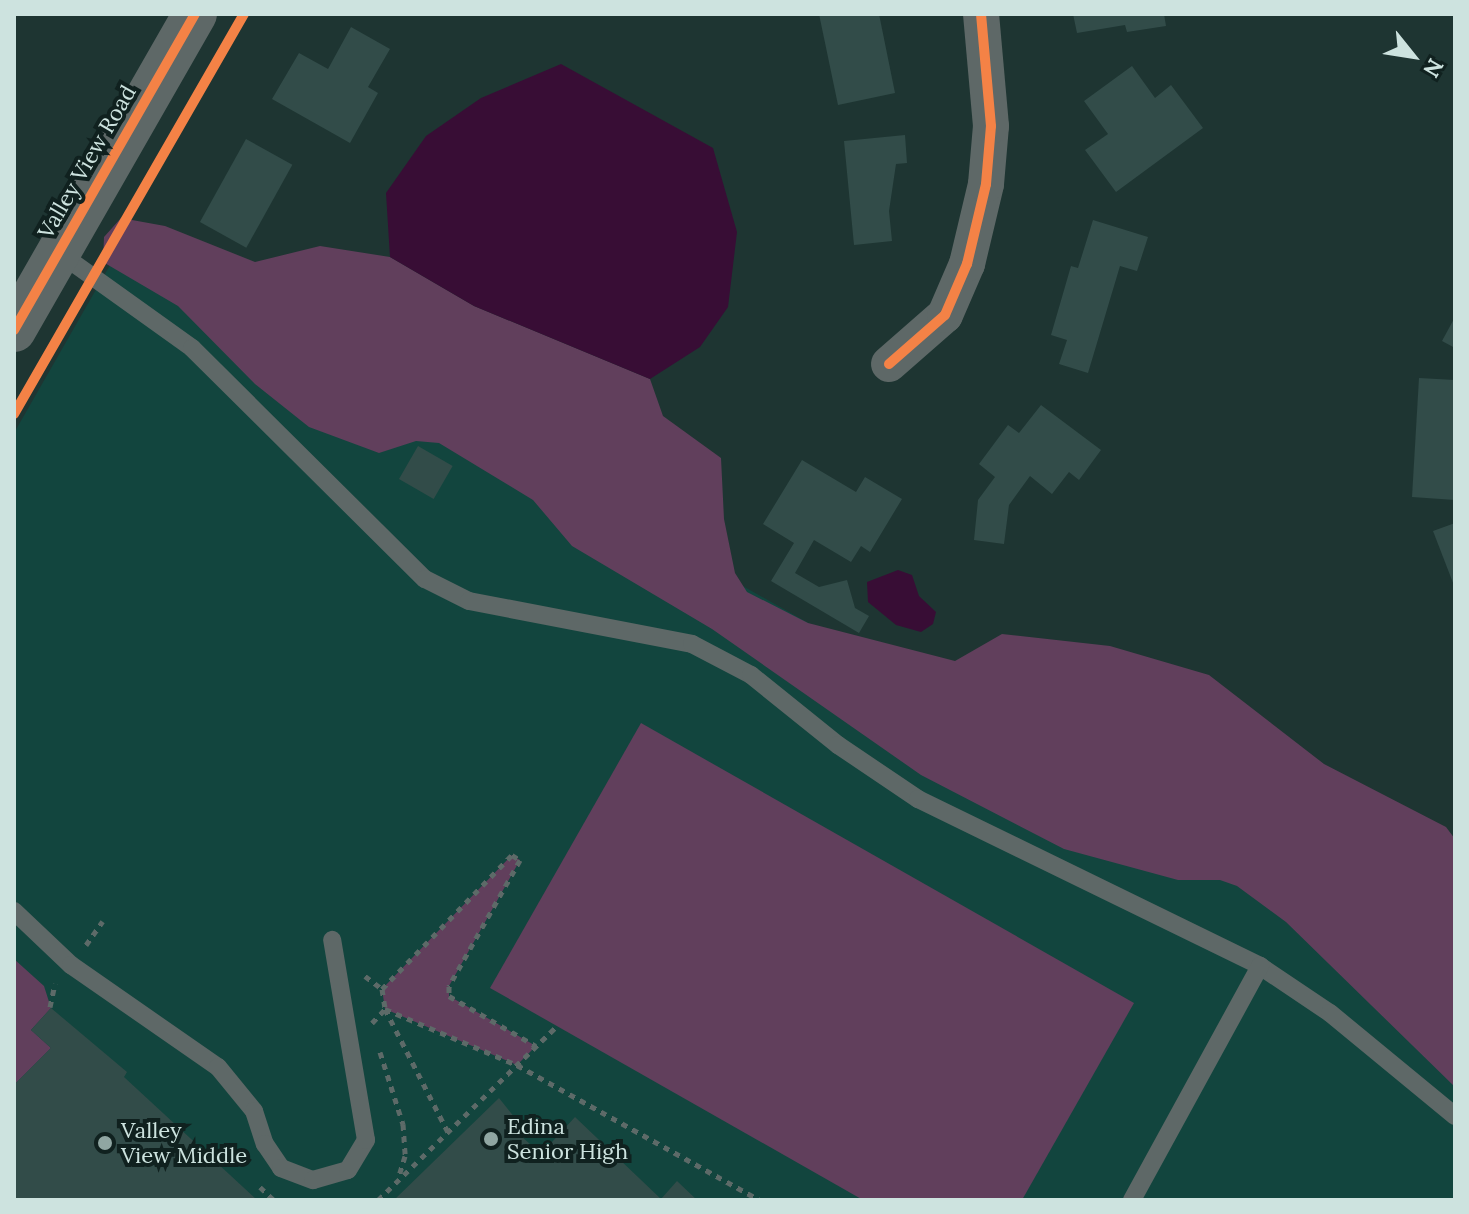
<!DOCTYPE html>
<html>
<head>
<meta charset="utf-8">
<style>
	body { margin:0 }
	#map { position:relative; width:1469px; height:1214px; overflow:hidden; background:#1e3532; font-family:Lora,serif }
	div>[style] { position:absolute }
	.built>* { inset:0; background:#12453e }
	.green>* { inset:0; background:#613f5c }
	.water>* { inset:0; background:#380d35 }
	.building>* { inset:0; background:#324c49; transform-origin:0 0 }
	.path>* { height:5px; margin-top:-2.5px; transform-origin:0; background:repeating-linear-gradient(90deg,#5d6a68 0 6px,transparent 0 12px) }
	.service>* { height:18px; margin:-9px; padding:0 9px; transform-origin:9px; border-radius:9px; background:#5e6867 }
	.minor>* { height:36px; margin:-18px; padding:0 18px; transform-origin:18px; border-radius:18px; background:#5e6867 }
	.tertiary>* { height:44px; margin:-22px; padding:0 22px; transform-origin:22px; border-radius:22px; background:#5e6867 }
	.cycleway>* { height:10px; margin:-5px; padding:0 5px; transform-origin:5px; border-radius:5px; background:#f48246 }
	.dots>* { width:22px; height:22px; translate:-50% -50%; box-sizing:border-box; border:4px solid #10211f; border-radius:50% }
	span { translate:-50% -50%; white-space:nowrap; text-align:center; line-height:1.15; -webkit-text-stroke:8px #10211f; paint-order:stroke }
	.street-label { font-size:22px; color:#cde3df }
	.poi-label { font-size:22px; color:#cde3df }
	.left { translate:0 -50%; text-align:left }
	.frame { position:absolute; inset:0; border:16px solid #cde3df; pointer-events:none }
	.north { position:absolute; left:1373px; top:16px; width:80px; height:80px; -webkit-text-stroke:6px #10211f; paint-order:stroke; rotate:120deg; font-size:22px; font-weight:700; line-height:32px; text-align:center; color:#cde3df }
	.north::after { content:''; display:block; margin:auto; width:28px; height:36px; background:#cde3df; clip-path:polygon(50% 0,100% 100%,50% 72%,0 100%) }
</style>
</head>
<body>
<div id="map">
	<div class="built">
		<i style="clip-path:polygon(126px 237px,1455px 989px,1455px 1200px,14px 1200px,14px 433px)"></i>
	</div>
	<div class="green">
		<i style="clip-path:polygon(121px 218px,165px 226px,255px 262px,320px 246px,390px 257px,474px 306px,650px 379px,663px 416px,721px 458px,724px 519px,735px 573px,747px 592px,808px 623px,955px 661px,1002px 634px,1110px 646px,1209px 675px,1324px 764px,1446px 827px,1455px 839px,1455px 1087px,1286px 922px,1237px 886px,1220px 880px,1178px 880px,1064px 849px,921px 775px,712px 629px,572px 546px,533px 500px,439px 443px,416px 441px,379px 453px,309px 427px,255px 384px,178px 306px,103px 262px,104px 237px)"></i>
		<i style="clip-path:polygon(641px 723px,1134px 1003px,1022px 1200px,863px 1200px,490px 988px)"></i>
		<i style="clip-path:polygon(512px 855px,520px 860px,449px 986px,449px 996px,536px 1046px,517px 1065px,385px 1009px,382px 989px)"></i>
		<i style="clip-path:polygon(14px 959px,44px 986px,51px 1008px,31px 1030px,51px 1048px,14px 1085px)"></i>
	</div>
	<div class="water">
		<i style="clip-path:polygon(561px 64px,713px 148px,737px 232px,728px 307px,700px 347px,650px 379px,474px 306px,390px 257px,386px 193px,426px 136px,481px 98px)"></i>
		<i style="clip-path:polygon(898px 570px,912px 575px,919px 596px,936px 612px,933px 624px,921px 632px,896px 625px,868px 602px,867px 582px)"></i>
	</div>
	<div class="building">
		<i style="clip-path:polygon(819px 14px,879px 14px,895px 93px,838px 105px)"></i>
		<i style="clip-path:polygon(1073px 14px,1164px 14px,1166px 26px,1127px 32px,1125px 25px,1077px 33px)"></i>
		<i style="clip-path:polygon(351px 27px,390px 49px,368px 87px,378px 93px,350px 143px,272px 99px,299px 53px,328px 69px)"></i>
		<i style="clip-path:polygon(1132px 66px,1155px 98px,1171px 85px,1203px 128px,1116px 192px,1085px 150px,1108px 134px,1084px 101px)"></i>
		<i style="clip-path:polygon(905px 135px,907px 163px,896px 164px,889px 211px,892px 241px,854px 245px,844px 141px)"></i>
		<i style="left:246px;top:139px;width:53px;height:95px;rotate:29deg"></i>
		<i style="clip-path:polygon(1093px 220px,1148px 237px,1137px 271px,1120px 266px,1088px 373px,1059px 364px,1067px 340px,1051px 335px,1071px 266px,1078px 268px)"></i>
		<i style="clip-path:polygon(1455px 317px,1455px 348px,1442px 341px)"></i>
		<i style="clip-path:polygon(1419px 378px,1455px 380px,1455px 500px,1412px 497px)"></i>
		<i style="clip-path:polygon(1041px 405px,1101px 450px,1079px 480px,1069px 472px,1052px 494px,1030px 476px,1009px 505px,1004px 544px,974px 540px,978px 500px,995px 477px,979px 464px,1008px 425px,1019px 433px)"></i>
		<i style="left:418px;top:446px;width:40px;height:38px;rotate:30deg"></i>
		<i style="clip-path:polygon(802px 460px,856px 492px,865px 477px,902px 499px,870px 552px,861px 546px,851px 562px,814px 540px,795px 573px,819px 587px,847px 580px,855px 608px,869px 616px,859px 633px,771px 581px,794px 543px,763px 524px)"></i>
		<i style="clip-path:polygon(1455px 523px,1455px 588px,1433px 531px)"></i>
		<i style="clip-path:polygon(51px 1008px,127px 1072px,124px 1077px,257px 1200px,14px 1200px,14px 1085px,51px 1048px,31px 1030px)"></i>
		<i style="clip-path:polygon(499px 1098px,515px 1118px,509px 1125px,541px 1154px,575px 1117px,661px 1199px,677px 1181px,697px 1200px,394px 1200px)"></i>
	</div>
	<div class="path">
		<i style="left:86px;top:945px;width:29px;rotate:-55deg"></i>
		<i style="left:365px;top:976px;width:21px;rotate:37deg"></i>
		<i style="left:382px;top:989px;width:20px;rotate:81deg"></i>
		<i style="left:385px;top:1009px;width:143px;rotate:23deg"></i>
		<i style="left:517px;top:1065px;width:278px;rotate:29.1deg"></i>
		<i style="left:382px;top:989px;width:187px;rotate:-45.9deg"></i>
		<i style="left:512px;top:855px;width:9px;rotate:32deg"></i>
		<i style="left:520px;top:860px;width:145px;rotate:119.4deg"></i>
		<i style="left:449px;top:986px;width:10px;rotate:90deg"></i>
		<i style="left:449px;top:996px;width:100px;rotate:29.9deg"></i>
		<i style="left:50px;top:1007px;width:24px;rotate:-78deg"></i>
		<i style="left:372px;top:1023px;width:19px;rotate:-47deg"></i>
		<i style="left:385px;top:1009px;width:138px;rotate:62.9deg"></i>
		<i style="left:380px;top:1052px;width:76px;rotate:72.3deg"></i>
		<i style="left:403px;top:1124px;width:32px;rotate:86deg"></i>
		<i style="left:405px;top:1156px;width:24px;rotate:107deg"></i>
		<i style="left:260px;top:1187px;width:19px;rotate:43deg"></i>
		<i style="left:378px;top:1200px;width:250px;rotate:-44.2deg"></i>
	</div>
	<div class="service">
		<i style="left:58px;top:252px;width:165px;rotate:35.6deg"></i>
		<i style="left:192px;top:348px;width:328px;rotate:44.8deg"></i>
		<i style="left:425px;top:579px;width:49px;rotate:26.6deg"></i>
		<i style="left:469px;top:601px;width:227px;rotate:10.9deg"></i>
		<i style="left:692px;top:644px;width:67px;rotate:27.7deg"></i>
		<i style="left:751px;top:675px;width:112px;rotate:38.8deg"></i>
		<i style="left:838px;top:745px;width:97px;rotate:34deg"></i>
		<i style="left:918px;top:799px;width:381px;rotate:26deg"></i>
		<i style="left:1260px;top:966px;width:84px;rotate:33.9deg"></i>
		<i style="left:1330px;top:1013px;width:162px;rotate:39.5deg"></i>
		<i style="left:14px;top:911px;width:79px;rotate:43.5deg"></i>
		<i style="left:71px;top:965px;width:179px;rotate:34.8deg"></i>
		<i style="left:218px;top:1067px;width:57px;rotate:50.7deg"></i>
		<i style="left:254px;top:1111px;width:35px;rotate:72deg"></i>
		<i style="left:265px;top:1144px;width:29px;rotate:56deg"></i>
		<i style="left:281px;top:1168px;width:34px;rotate:21deg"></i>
		<i style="left:313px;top:1180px;width:36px;rotate:-16deg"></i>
		<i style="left:348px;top:1170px;width:35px;rotate:-59deg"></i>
		<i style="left:366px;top:1140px;width:203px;rotate:-99.6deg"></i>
		<i style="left:1132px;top:1200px;width:267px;rotate:-61.3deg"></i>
	</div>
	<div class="minor">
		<i style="left:889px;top:364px;width:74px;rotate:-41.2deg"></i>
		<i style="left:945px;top:315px;width:56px;rotate:-66.7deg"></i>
		<i style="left:967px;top:264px;width:82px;rotate:-76.6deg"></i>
		<i style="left:986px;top:184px;width:58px;rotate:-85.1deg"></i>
		<i style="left:991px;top:126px;width:112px;rotate:-95.1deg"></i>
	</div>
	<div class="tertiary">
		<i style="left:14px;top:330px;width:364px;rotate:-60.2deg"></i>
	</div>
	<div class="cycleway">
		<i style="left:14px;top:330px;width:364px;rotate:-60.2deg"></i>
		<i style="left:889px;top:364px;width:74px;rotate:-41.2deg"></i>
		<i style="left:945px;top:315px;width:56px;rotate:-66.7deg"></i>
		<i style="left:967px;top:264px;width:82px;rotate:-76.6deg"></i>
		<i style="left:986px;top:184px;width:58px;rotate:-85.1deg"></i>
		<i style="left:991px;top:126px;width:112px;rotate:-95.1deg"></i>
		<i style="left:14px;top:414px;width:461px;rotate:-60.1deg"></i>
	</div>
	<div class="dots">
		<i style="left:491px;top:1139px;background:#90a6a2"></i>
		<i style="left:105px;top:1143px;background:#90a6a2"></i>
	</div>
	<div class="street-label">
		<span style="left:87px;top:162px;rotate:-60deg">Valley View Road</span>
	</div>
	<div class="poi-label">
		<span class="left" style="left:507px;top:1139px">Edina<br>Senior High</span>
		<span class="left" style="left:121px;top:1143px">Valley<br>View Middle</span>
	</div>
	<div class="frame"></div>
	<div class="north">N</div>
</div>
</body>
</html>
